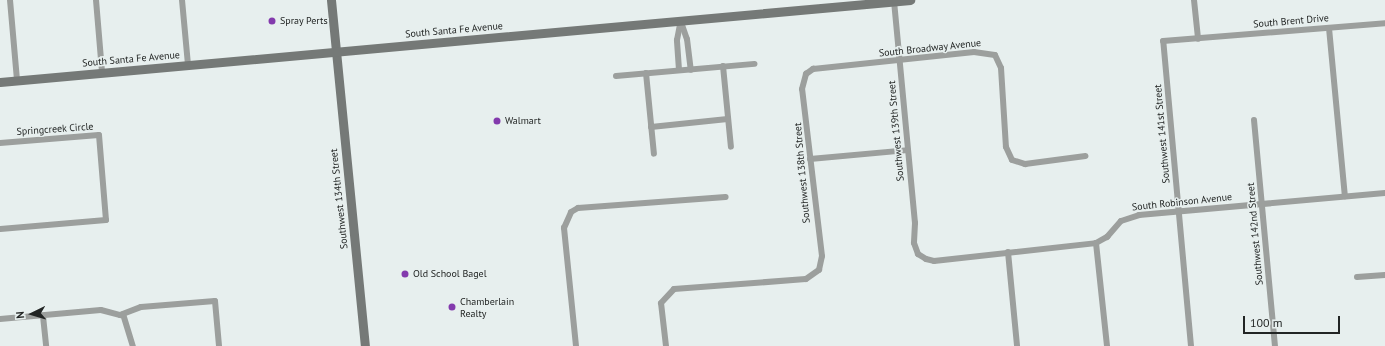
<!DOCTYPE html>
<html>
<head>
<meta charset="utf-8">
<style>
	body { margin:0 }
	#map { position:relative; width:1385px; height:346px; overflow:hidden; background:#e7efee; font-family:"PT Sans",sans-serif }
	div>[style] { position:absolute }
	.minor>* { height:6px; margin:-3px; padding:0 3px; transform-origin:3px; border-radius:3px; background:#9c9f9d }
	.secondary>* { height:9px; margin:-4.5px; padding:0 4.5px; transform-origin:4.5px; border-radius:4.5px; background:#757977 }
	.dots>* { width:11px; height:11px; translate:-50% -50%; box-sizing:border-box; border:2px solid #e7efee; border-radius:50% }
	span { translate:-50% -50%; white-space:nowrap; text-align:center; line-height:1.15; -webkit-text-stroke:3px #e7efee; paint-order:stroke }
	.poi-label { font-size:10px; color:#222524 }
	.left { translate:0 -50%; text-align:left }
	.street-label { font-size:10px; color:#222524 }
	.north { position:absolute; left:12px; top:294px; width:40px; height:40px; -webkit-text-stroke:3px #e7efee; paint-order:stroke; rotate:265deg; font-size:11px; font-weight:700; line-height:16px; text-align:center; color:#222524 }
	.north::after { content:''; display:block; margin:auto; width:14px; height:18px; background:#222524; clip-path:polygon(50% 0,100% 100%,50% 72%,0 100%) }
	.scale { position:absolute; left:1243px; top:316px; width:97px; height:18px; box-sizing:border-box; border:2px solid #222524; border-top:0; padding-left:5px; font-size:12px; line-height:14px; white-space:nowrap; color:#222524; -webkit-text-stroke:3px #e7efee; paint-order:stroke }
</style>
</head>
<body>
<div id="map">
	<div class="minor">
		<i style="left:10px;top:0;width:80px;rotate:85deg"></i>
		<i style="left:96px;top:0;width:72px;rotate:85.2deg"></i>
		<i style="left:182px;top:0;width:65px;rotate:84.7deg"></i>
		<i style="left:1194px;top:0;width:39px;rotate:84deg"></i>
		<i style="left:894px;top:1px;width:223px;rotate:84.6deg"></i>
		<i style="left:915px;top:223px;width:20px;rotate:93deg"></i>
		<i style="left:914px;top:243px;width:12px;rotate:70deg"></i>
		<i style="left:918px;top:254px;width:9px;rotate:32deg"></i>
		<i style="left:926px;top:259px;width:8px;rotate:14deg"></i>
		<i style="left:934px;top:261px;width:163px;rotate:-6.3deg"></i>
		<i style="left:1096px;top:243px;width:13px;rotate:-29deg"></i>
		<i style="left:1107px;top:237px;width:21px;rotate:-49deg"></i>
		<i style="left:1121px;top:221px;width:19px;rotate:-18deg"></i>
		<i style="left:1139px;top:215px;width:247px;rotate:-5.1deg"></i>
		<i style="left:681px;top:22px;width:18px;rotate:71deg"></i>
		<i style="left:687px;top:39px;width:31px;rotate:83deg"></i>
		<i style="left:1329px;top:28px;width:169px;rotate:84.6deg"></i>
		<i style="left:723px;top:66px;width:81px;rotate:84.4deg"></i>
		<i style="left:679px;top:70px;width:30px;rotate:-94deg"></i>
		<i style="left:677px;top:40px;width:16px;rotate:-79deg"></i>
		<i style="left:646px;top:73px;width:81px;rotate:84.4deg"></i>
		<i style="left:616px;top:76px;width:139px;rotate:-5deg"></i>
		<i style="left:1254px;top:120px;width:227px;rotate:84.7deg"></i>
		<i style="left:651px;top:127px;width:77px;rotate:-5.9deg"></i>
		<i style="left:0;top:143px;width:99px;rotate:-4.6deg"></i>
		<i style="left:99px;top:135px;width:85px;rotate:85.3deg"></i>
		<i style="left:106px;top:220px;width:106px;rotate:175.1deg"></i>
		<i style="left:810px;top:159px;width:98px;rotate:-5.2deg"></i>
		<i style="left:1096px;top:243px;width:104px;rotate:83.9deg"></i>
		<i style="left:1008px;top:252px;width:94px;rotate:84.5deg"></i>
		<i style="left:1357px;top:277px;width:28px;rotate:-4deg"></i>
		<i style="left:123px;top:314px;width:34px;rotate:73deg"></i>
		<i style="left:43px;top:316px;width:30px;rotate:84deg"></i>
		<i style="left:0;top:319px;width:101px;rotate:-5.1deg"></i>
		<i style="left:101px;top:310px;width:20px;rotate:15deg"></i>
		<i style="left:120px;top:315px;width:22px;rotate:-21deg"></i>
		<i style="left:141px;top:307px;width:74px;rotate:-4.6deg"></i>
		<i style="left:215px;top:301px;width:45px;rotate:84.9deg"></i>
		<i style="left:576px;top:346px;width:119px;rotate:-95.8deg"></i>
		<i style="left:564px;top:228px;width:17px;rotate:-66deg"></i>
		<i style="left:571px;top:212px;width:8px;rotate:-30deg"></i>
		<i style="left:578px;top:208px;width:148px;rotate:-4.3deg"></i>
		<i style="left:666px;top:346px;width:43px;rotate:-96.6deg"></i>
		<i style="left:661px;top:303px;width:19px;rotate:-47deg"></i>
		<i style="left:674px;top:289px;width:132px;rotate:-4.3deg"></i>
		<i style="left:806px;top:279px;width:16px;rotate:-35deg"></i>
		<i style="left:819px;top:270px;width:14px;rotate:-78deg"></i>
		<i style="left:822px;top:256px;width:168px;rotate:-96.8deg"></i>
		<i style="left:802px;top:89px;width:16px;rotate:-75deg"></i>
		<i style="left:806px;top:74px;width:9px;rotate:-36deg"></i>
		<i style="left:813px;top:69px;width:162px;rotate:-6deg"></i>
		<i style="left:974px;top:52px;width:21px;rotate:8deg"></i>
		<i style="left:995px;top:55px;width:14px;rotate:65deg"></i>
		<i style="left:1001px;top:68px;width:79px;rotate:86.4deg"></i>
		<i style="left:1006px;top:147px;width:14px;rotate:65deg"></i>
		<i style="left:1012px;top:160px;width:14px;rotate:17deg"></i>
		<i style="left:1025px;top:164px;width:61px;rotate:-7.6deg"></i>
		<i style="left:1191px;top:346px;width:306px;rotate:-95.2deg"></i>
		<i style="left:1163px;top:41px;width:223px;rotate:-4.6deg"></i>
	</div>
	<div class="secondary">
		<i style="left:331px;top:0;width:348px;rotate:84.4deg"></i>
		<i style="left:0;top:82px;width:914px;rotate:-5.15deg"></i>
	</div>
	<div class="dots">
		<i style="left:272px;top:21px;background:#833aad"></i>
		<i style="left:497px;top:121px;background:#833aad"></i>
		<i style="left:405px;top:274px;background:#833aad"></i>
		<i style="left:452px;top:307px;background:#833aad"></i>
	</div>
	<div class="poi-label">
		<span class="left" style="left:280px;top:21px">Spray Perts</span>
		<span class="left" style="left:505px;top:121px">Walmart</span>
		<span class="left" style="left:413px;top:274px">Old School Bagel</span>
		<span class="left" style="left:460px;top:307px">Chamberlain<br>Realty</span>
	</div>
	<div class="street-label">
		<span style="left:1291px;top:21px;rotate:-5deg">South Brent Drive</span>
		<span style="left:454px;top:30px;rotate:-5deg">South Santa Fe Avenue</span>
		<span style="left:930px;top:48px;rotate:-6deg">South Broadway Avenue</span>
		<span style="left:131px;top:59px;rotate:-5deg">South Santa Fe Avenue</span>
		<span style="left:55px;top:129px;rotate:-4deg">Springcreek Circle</span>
		<span style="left:896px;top:131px;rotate:-95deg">Southwest 139th Street</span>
		<span style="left:1162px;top:134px;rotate:-95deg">Southwest 141st Street</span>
		<span style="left:802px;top:173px;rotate:-95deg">Southwest 138th Street</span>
		<span style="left:339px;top:199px;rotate:-96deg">Southwest 134th Street</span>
		<span style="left:1182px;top:202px;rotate:-6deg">South Robinson Avenue</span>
		<span style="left:1255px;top:234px;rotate:-95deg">Southwest 142nd Street</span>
	</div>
	<div class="north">N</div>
	<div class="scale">100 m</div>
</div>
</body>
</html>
